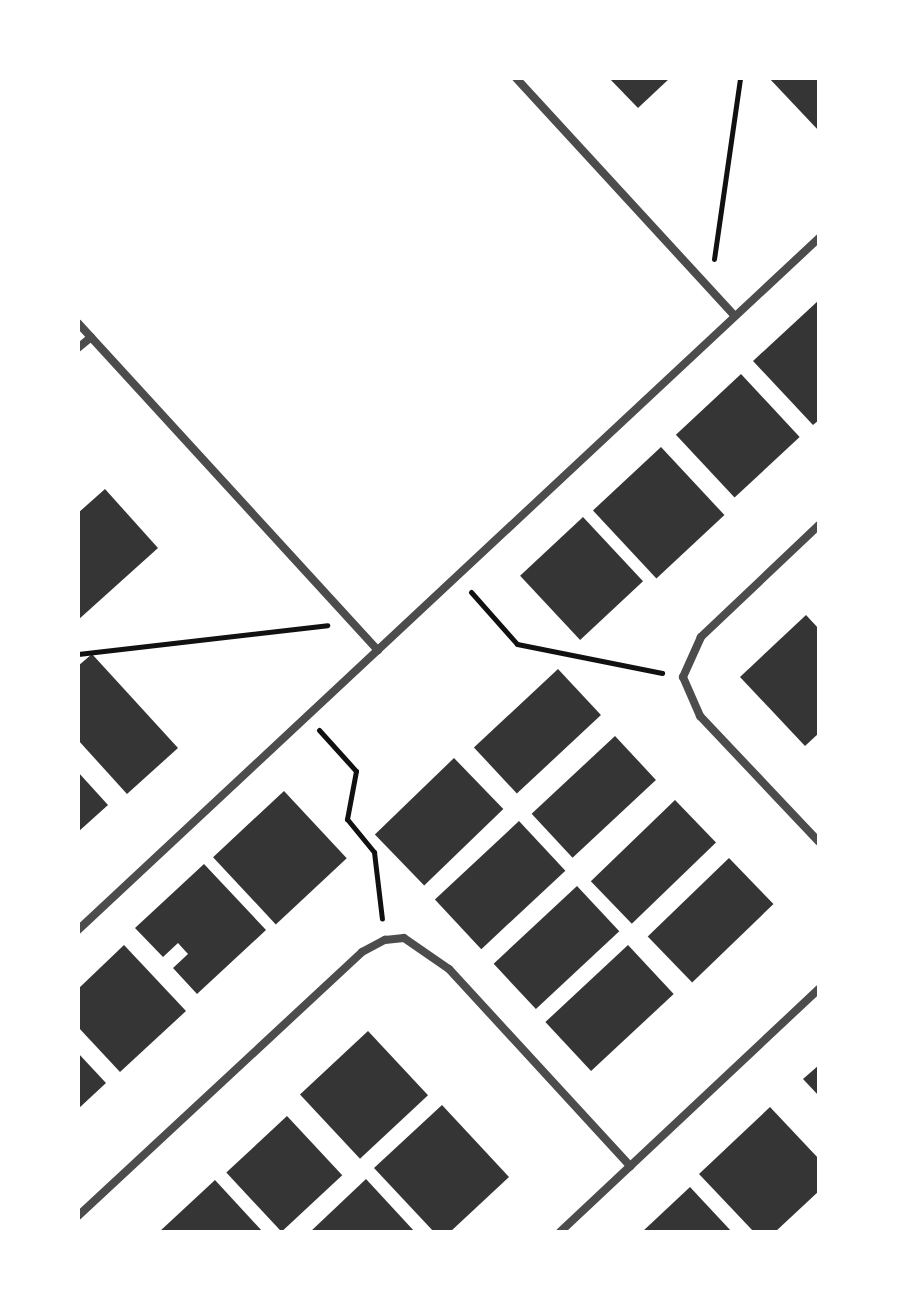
<!DOCTYPE html>
<html>
<head>
<meta charset="utf-8">
<style>
	body { margin:0 }
	#map { position:relative; width:897px; height:1310px; overflow:hidden; background:#fff; font-family:Montserrat,sans-serif }
	div>[style] { position:absolute }
	.building>* { inset:0; background:#353535; transform-origin:0 0 }
	.path>* { height:5px; margin:-2.5px; padding:0 2.5px; transform-origin:2.5px; border-radius:2.5px; background:#111 }
	.minor>* { height:8px; margin:-4px; padding:0 4px; transform-origin:4px; border-radius:4px; background:#4c4c4c }
	span { translate:-50% -50%; white-space:nowrap; text-align:center; line-height:1.15; -webkit-text-stroke:8px #fff; paint-order:stroke }
	.frame { position:absolute; inset:0; border:80px solid #fff; pointer-events:none }
</style>
</head>
<body>
<div id="map">
	<div class="building">
		<i style="clip-path:polygon(609px 78px,670px 78px,638px 108px)"></i>
		<i style="clip-path:polygon(769px 78px,819px 78px,819px 131px)"></i>
		<i style="clip-path:polygon(819px 300px,819px 420px,813px 425px,753px 361px)"></i>
		<i style="left:741px;top:374px;width:86px;height:89px;rotate:47deg"></i>
		<i style="left:661px;top:447px;width:93px;height:93px;rotate:47deg"></i>
		<i style="clip-path:polygon(105px 489px,158px 548px,78px 620px,78px 513px)"></i>
		<i style="left:583px;top:517px;width:88px;height:86px;rotate:47deg"></i>
		<i style="clip-path:polygon(806px 615px,819px 629px,819px 733px,805px 746px,740px 677px)"></i>
		<i style="clip-path:polygon(92px 654px,178px 748px,127px 794px,78px 740px,78px 666px)"></i>
		<i style="left:558px;top:669px;width:63px;height:115px;rotate:47deg"></i>
		<i style="left:615px;top:736px;width:60px;height:114px;rotate:47deg"></i>
		<i style="left:454px;top:758px;width:71px;height:110px;rotate:46deg"></i>
		<i style="clip-path:polygon(78px 772px,108px 805px,78px 832px)"></i>
		<i style="left:284px;top:791px;width:92px;height:97px;rotate:47deg"></i>
		<i style="left:675px;top:800px;width:59px;height:117px;rotate:46deg"></i>
		<i style="left:519px;top:821px;width:68px;height:115px;rotate:47deg"></i>
		<i style="left:729px;top:858px;width:64px;height:113px;rotate:46deg"></i>
		<i style="clip-path:polygon(204px 864px,266px 930px,197px 994px,173px 968px,188px 954px,178px 943px,163px 957px,135px 928px)"></i>
		<i style="left:577px;top:886px;width:62px;height:114px;rotate:47deg"></i>
		<i style="clip-path:polygon(124px 945px,186px 1011px,120px 1072px,78px 1027px,78px 989px)"></i>
		<i style="left:628px;top:945px;width:67px;height:113px;rotate:47deg"></i>
		<i style="left:368px;top:1031px;width:88px;height:93px;rotate:47deg"></i>
		<i style="clip-path:polygon(78px 1053px,106px 1083px,78px 1109px)"></i>
		<i style="clip-path:polygon(819px 1065px,819px 1096px,803px 1079px)"></i>
		<i style="clip-path:polygon(442px 1105px,509px 1177px,450px 1232px,434px 1232px,374px 1168px)"></i>
		<i style="clip-path:polygon(770px 1107px,819px 1159px,819px 1191px,775px 1232px,754px 1232px,699px 1174px)"></i>
		<i style="left:287px;top:1116px;width:81px;height:83px;rotate:47deg"></i>
		<i style="clip-path:polygon(366px 1179px,415px 1232px,310px 1232px)"></i>
		<i style="clip-path:polygon(215px 1180px,263px 1232px,159px 1232px)"></i>
		<i style="clip-path:polygon(690px 1187px,732px 1232px,642px 1232px)"></i>
	</div>
	<div class="path">
		<i style="left:714px;top:259px;width:183px;rotate:-81.8deg"></i>
		<i style="left:471px;top:592px;width:69px;rotate:48.5deg"></i>
		<i style="left:517px;top:644px;width:148px;rotate:11.3deg"></i>
		<i style="left:78px;top:654px;width:251px;rotate:-6.6deg"></i>
		<i style="left:319px;top:730px;width:55px;rotate:47.9deg"></i>
		<i style="left:356px;top:771px;width:49px;rotate:100.6deg"></i>
		<i style="left:347px;top:819px;width:43px;rotate:50.7deg"></i>
		<i style="left:374px;top:852px;width:67px;rotate:83.2deg"></i>
	</div>
	<div class="minor">
		<i style="left:516px;top:78px;width:323px;rotate:47.4deg"></i>
		<i style="left:78px;top:323px;width:444px;rotate:47.5deg"></i>
		<i style="left:78px;top:348px;width:17px;rotate:-40deg"></i>
		<i style="left:819px;top:525px;width:163px;rotate:136.5deg"></i>
		<i style="left:701px;top:637px;width:44px;rotate:114.2deg"></i>
		<i style="left:683px;top:677px;width:43px;rotate:66.4deg"></i>
		<i style="left:700px;top:716px;width:173px;rotate:46.6deg"></i>
		<i style="left:78px;top:930px;width:1014px;rotate:-43.04deg"></i>
		<i style="left:78px;top:1216px;width:388px;rotate:-42.9deg"></i>
		<i style="left:362px;top:952px;width:26px;rotate:-28deg"></i>
		<i style="left:385px;top:940px;width:19px;rotate:-6deg"></i>
		<i style="left:404px;top:938px;width:55px;rotate:34.6deg"></i>
		<i style="left:449px;top:969px;width:268px;rotate:47.4deg"></i>
		<i style="left:560px;top:1232px;width:355px;rotate:-43.2deg"></i>
	</div>
	<div class="frame"></div>
</div>
</body>
</html>
